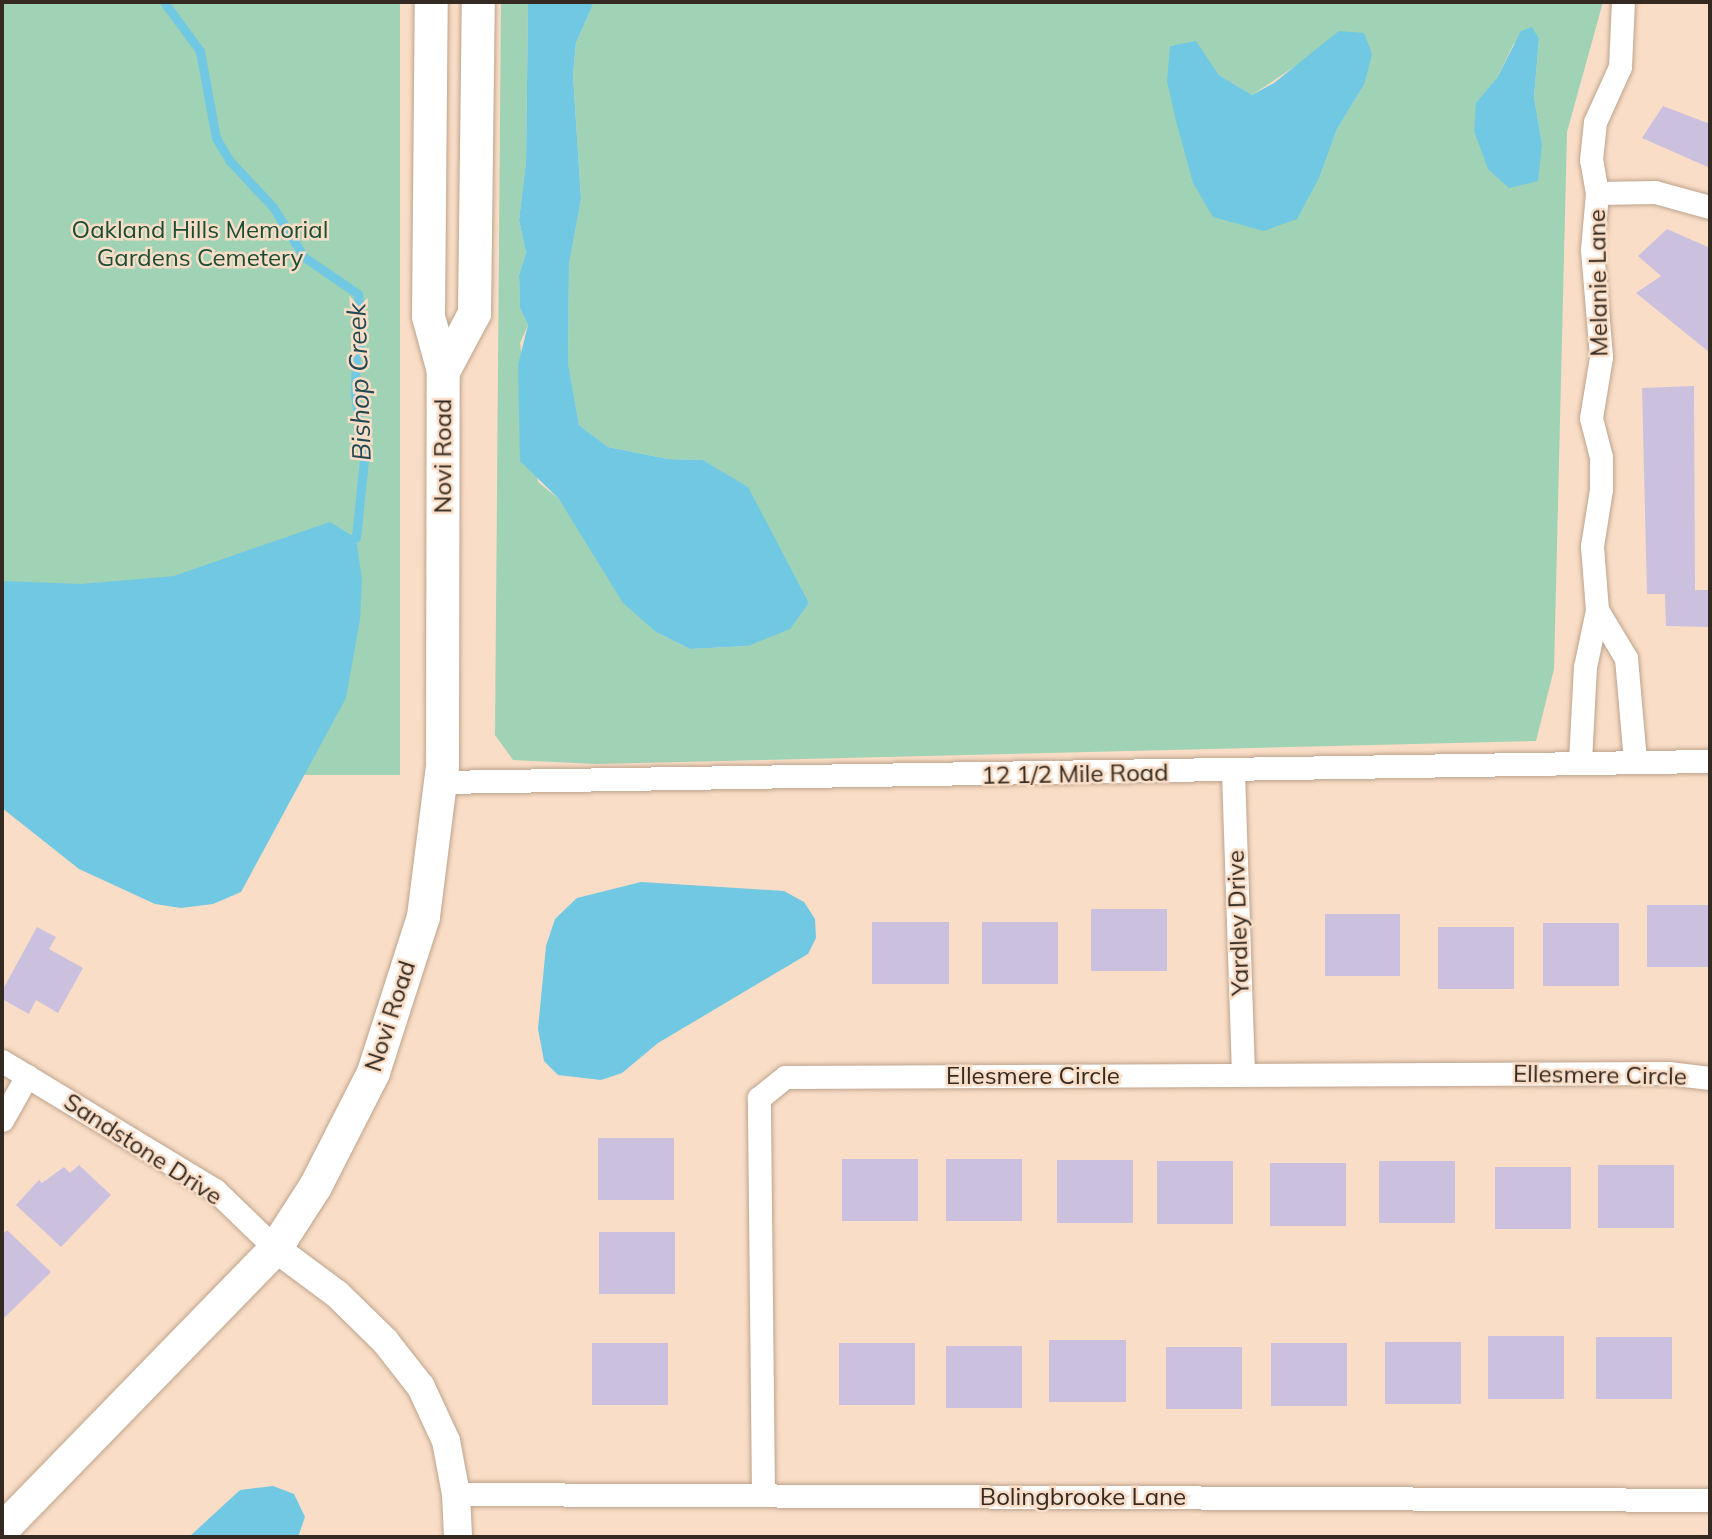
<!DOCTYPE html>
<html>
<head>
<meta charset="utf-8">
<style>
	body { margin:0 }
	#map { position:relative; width:1712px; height:1539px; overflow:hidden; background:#f9ddc6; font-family:Mulish,sans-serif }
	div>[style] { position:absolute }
	.green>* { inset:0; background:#a0d2b5; transform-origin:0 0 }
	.water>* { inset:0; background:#71c8e2 }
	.stream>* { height:9px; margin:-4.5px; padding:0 4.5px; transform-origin:4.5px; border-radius:4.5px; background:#71c8e2 }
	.building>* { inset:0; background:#ccc0df; transform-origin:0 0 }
	.roads { filter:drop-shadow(0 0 2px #bda38d) drop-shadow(0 0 2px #bda38d) }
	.minor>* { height:23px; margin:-11.5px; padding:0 11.5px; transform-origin:11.5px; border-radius:11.5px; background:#fff }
	.tertiary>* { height:28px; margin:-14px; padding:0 14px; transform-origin:14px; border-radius:14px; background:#fff }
	.secondary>* { height:33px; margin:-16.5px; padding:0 16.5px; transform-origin:16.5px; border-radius:16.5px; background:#fff }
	span { translate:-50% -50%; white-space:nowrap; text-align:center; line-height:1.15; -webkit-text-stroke:5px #f9ddc6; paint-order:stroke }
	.park-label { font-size:24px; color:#194f35 }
	.street-label { font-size:24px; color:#342a21 }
	.water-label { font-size:26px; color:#214954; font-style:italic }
	.frame { position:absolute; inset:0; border:4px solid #342a21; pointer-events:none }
</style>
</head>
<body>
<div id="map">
	<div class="green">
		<i style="left:2px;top:2px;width:398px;height:773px"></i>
		<i style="clip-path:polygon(evenodd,501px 2px,528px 2px,526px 162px,519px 220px,526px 253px,519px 275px,520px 308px,528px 325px,520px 343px,538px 482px,559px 499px,656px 632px,690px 649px,748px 646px,809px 603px,747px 487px,703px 460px,668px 459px,608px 447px,579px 425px,568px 364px,569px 265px,581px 199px,573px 75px,576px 43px,594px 2px,1603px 2px,1567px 132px,1554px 669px,1536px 741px,596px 764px,513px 760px,495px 735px,501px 2px,1539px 39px,1534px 97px,1542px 144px,1476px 104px,1497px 78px,1514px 43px,1539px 39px,501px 2px,1196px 42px,1219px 75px,1252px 95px,1306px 59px,1364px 85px,1337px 129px,1320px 176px,1170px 46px,1196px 42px)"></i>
	</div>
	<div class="water">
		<i style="clip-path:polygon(528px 2px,594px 2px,576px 43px,573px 75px,581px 199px,569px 265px,568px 363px,579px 425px,608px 447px,668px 459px,703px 460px,748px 487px,809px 603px,790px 629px,748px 646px,690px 649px,656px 632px,623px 603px,559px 499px,520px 461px,518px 365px,528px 325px,520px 308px,519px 275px,526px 253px,519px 220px,526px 162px)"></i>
		<i style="clip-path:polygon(1532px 27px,1539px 39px,1534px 97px,1542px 144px,1538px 181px,1509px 188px,1488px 169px,1474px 131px,1476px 103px,1497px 78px,1521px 31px)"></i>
		<i style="clip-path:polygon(1339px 31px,1364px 33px,1372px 54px,1364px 85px,1337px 129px,1320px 176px,1297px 219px,1264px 231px,1213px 217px,1193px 183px,1176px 121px,1167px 81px,1170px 46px,1196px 41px,1219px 75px,1252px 95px,1274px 83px)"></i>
		<i style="clip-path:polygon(330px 522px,356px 538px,362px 580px,360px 619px,346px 698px,241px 892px,213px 904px,181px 908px,155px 904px,79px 869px,2px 808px,2px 581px,81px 584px,174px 576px)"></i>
		<i style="clip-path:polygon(641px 882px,784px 891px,804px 902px,815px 919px,816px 938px,808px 954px,658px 1043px,622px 1073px,601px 1080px,558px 1075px,544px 1061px,538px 1029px,546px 946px,555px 919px,577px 898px)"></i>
		<i style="clip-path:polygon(273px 1486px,294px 1494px,305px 1517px,298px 1537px,189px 1537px,240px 1490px)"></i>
	</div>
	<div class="stream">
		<i style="left:164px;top:2px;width:61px;rotate:53.7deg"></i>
		<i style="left:200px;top:51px;width:88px;rotate:79.6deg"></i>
		<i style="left:216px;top:138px;width:26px;rotate:59deg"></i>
		<i style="left:229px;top:160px;width:64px;rotate:46.9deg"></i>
		<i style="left:273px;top:207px;width:59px;rotate:58.2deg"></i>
		<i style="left:304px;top:257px;width:65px;rotate:34.4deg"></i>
		<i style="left:358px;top:294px;width:42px;rotate:84.6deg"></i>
		<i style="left:362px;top:336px;width:21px;rotate:107deg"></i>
		<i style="left:356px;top:356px;width:38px;rotate:92deg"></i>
		<i style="left:355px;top:394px;width:67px;rotate:82.2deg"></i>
		<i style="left:364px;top:460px;width:78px;rotate:95.9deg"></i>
	</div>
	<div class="building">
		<i style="clip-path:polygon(1663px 106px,1710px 124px,1710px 168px,1642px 138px)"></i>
		<i style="clip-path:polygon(1667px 229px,1710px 248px,1709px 352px,1636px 293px,1661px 276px,1638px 256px)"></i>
		<i style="clip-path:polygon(1694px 386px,1695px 590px,1709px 590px,1709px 627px,1666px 626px,1665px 594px,1647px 594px,1642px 388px)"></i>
		<i style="left:1647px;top:905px;width:63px;height:62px"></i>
		<i style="left:1167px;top:909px;width:62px;height:76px;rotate:90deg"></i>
		<i style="left:1325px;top:914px;width:75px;height:62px"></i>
		<i style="left:872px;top:922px;width:77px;height:62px"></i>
		<i style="left:982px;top:922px;width:76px;height:62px"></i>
		<i style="left:1543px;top:923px;width:76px;height:63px"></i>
		<i style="clip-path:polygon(37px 927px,56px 937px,49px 949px,83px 968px,58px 1013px,36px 1000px,29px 1014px,2px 999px,2px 991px)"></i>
		<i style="left:1438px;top:927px;width:76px;height:62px"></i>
		<i style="left:598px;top:1138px;width:76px;height:62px"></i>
		<i style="left:918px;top:1159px;width:62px;height:76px;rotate:90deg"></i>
		<i style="left:946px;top:1159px;width:76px;height:62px"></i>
		<i style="left:1133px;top:1160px;width:63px;height:76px;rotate:90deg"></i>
		<i style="left:1233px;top:1161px;width:63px;height:76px;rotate:90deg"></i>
		<i style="left:1455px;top:1161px;width:62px;height:76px;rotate:90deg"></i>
		<i style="left:1346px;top:1163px;width:63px;height:76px;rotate:90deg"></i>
		<i style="clip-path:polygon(79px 1165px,111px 1195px,61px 1247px,16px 1205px,39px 1180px,42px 1183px,64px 1167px,70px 1173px)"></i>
		<i style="left:1598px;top:1165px;width:76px;height:63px"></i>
		<i style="left:1495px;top:1167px;width:76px;height:62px"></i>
		<i style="clip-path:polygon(7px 1230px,51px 1272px,2px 1320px,2px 1235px)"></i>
		<i style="left:599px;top:1232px;width:76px;height:62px"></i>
		<i style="left:1488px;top:1336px;width:76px;height:63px"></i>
		<i style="left:1596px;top:1337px;width:76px;height:62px"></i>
		<i style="left:1049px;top:1340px;width:77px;height:62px"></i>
		<i style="left:1385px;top:1342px;width:76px;height:62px"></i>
		<i style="left:592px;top:1343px;width:76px;height:62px"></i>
		<i style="left:839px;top:1343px;width:76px;height:62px"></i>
		<i style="left:1347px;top:1343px;width:63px;height:76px;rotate:90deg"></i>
		<i style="left:946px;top:1346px;width:76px;height:62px"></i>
		<i style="left:1166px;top:1347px;width:76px;height:62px"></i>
	</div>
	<div class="roads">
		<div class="minor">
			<i style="left:1597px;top:193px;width:58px;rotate:-1deg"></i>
			<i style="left:1655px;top:192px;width:57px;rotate:15.3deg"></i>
			<i style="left:1597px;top:610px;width:56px;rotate:58.9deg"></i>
			<i style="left:1626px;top:658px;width:103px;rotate:85deg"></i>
			<i style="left:1580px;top:761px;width:94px;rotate:-87deg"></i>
			<i style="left:1585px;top:667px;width:58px;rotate:-78.1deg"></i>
			<i style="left:1597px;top:610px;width:64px;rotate:-94.5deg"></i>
			<i style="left:1592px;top:546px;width:58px;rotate:-81deg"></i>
			<i style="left:1601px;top:489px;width:32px;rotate:-90deg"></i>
			<i style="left:1601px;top:457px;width:40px;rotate:-104.4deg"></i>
			<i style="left:1591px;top:418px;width:62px;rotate:-80.7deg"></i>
			<i style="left:1601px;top:357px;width:108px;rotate:-94.8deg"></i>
			<i style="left:1592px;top:249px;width:56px;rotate:-84.9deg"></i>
			<i style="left:1597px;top:193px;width:34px;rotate:-100deg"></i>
			<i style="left:1591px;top:160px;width:38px;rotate:-84deg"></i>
			<i style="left:1595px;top:122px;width:60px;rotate:-65.6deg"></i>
			<i style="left:1620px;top:67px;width:65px;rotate:-87.4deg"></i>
			<i style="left:1233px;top:772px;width:303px;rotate:88.1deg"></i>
			<i style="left:440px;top:782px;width:1270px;rotate:-0.95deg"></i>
			<i style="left:2px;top:1061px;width:249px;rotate:31.2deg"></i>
			<i style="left:215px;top:1190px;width:83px;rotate:44deg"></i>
			<i style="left:2px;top:1120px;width:51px;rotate:-60.4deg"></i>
			<i style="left:456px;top:1494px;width:1254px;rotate:0.27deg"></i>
			<i style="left:763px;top:1495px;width:397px;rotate:-90.6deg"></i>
			<i style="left:759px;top:1098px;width:33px;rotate:-39deg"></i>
			<i style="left:785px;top:1077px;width:883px;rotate:-0.26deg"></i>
			<i style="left:1668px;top:1073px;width:42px;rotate:6.8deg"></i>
		</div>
		<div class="tertiary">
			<i style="left:275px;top:1248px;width:77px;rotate:36.6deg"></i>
			<i style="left:337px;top:1294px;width:67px;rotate:44.4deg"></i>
			<i style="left:385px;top:1341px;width:58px;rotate:52deg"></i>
			<i style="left:421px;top:1387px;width:60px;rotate:65.2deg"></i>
			<i style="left:446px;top:1441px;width:54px;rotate:79.3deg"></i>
			<i style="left:456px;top:1494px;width:43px;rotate:87.3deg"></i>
		</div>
		<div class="secondary">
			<i style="left:443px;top:371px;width:66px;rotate:-61.9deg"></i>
			<i style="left:474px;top:313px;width:311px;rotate:-89.3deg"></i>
			<i style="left:2px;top:1529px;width:392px;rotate:-45.8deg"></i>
			<i style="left:275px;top:1248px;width:74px;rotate:-57.2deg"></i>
			<i style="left:315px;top:1186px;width:128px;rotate:-63deg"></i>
			<i style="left:373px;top:1072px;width:164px;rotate:-72.2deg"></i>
			<i style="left:423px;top:916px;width:152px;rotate:-82.8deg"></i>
			<i style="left:442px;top:765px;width:394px;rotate:-89.9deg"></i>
			<i style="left:443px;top:371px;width:57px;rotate:-105.3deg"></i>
			<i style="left:428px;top:316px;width:314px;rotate:-89.5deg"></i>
		</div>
	</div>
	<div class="park-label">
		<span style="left:200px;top:244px">Oakland Hills Memorial<br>Gardens Cemetery</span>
	</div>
	<div class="street-label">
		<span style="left:1598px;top:283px;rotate:-91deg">Melanie Lane</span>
		<span style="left:443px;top:456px;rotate:-90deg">Novi Road</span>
		<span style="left:1075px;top:774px;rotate:-1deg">12 1/2 Mile Road</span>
		<span style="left:1238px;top:923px;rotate:-92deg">Yardley Drive</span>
		<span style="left:390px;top:1016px;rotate:-72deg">Novi Road</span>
		<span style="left:1600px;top:1075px;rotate:1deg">Ellesmere Circle</span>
		<span style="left:1033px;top:1076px">Ellesmere Circle</span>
		<span style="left:143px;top:1149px;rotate:33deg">Sandstone Drive</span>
		<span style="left:1083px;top:1497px">Bolingbrooke Lane</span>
	</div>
	<div class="water-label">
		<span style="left:359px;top:382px;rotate:-92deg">Bishop Creek</span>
	</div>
	<div class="frame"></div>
</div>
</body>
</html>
